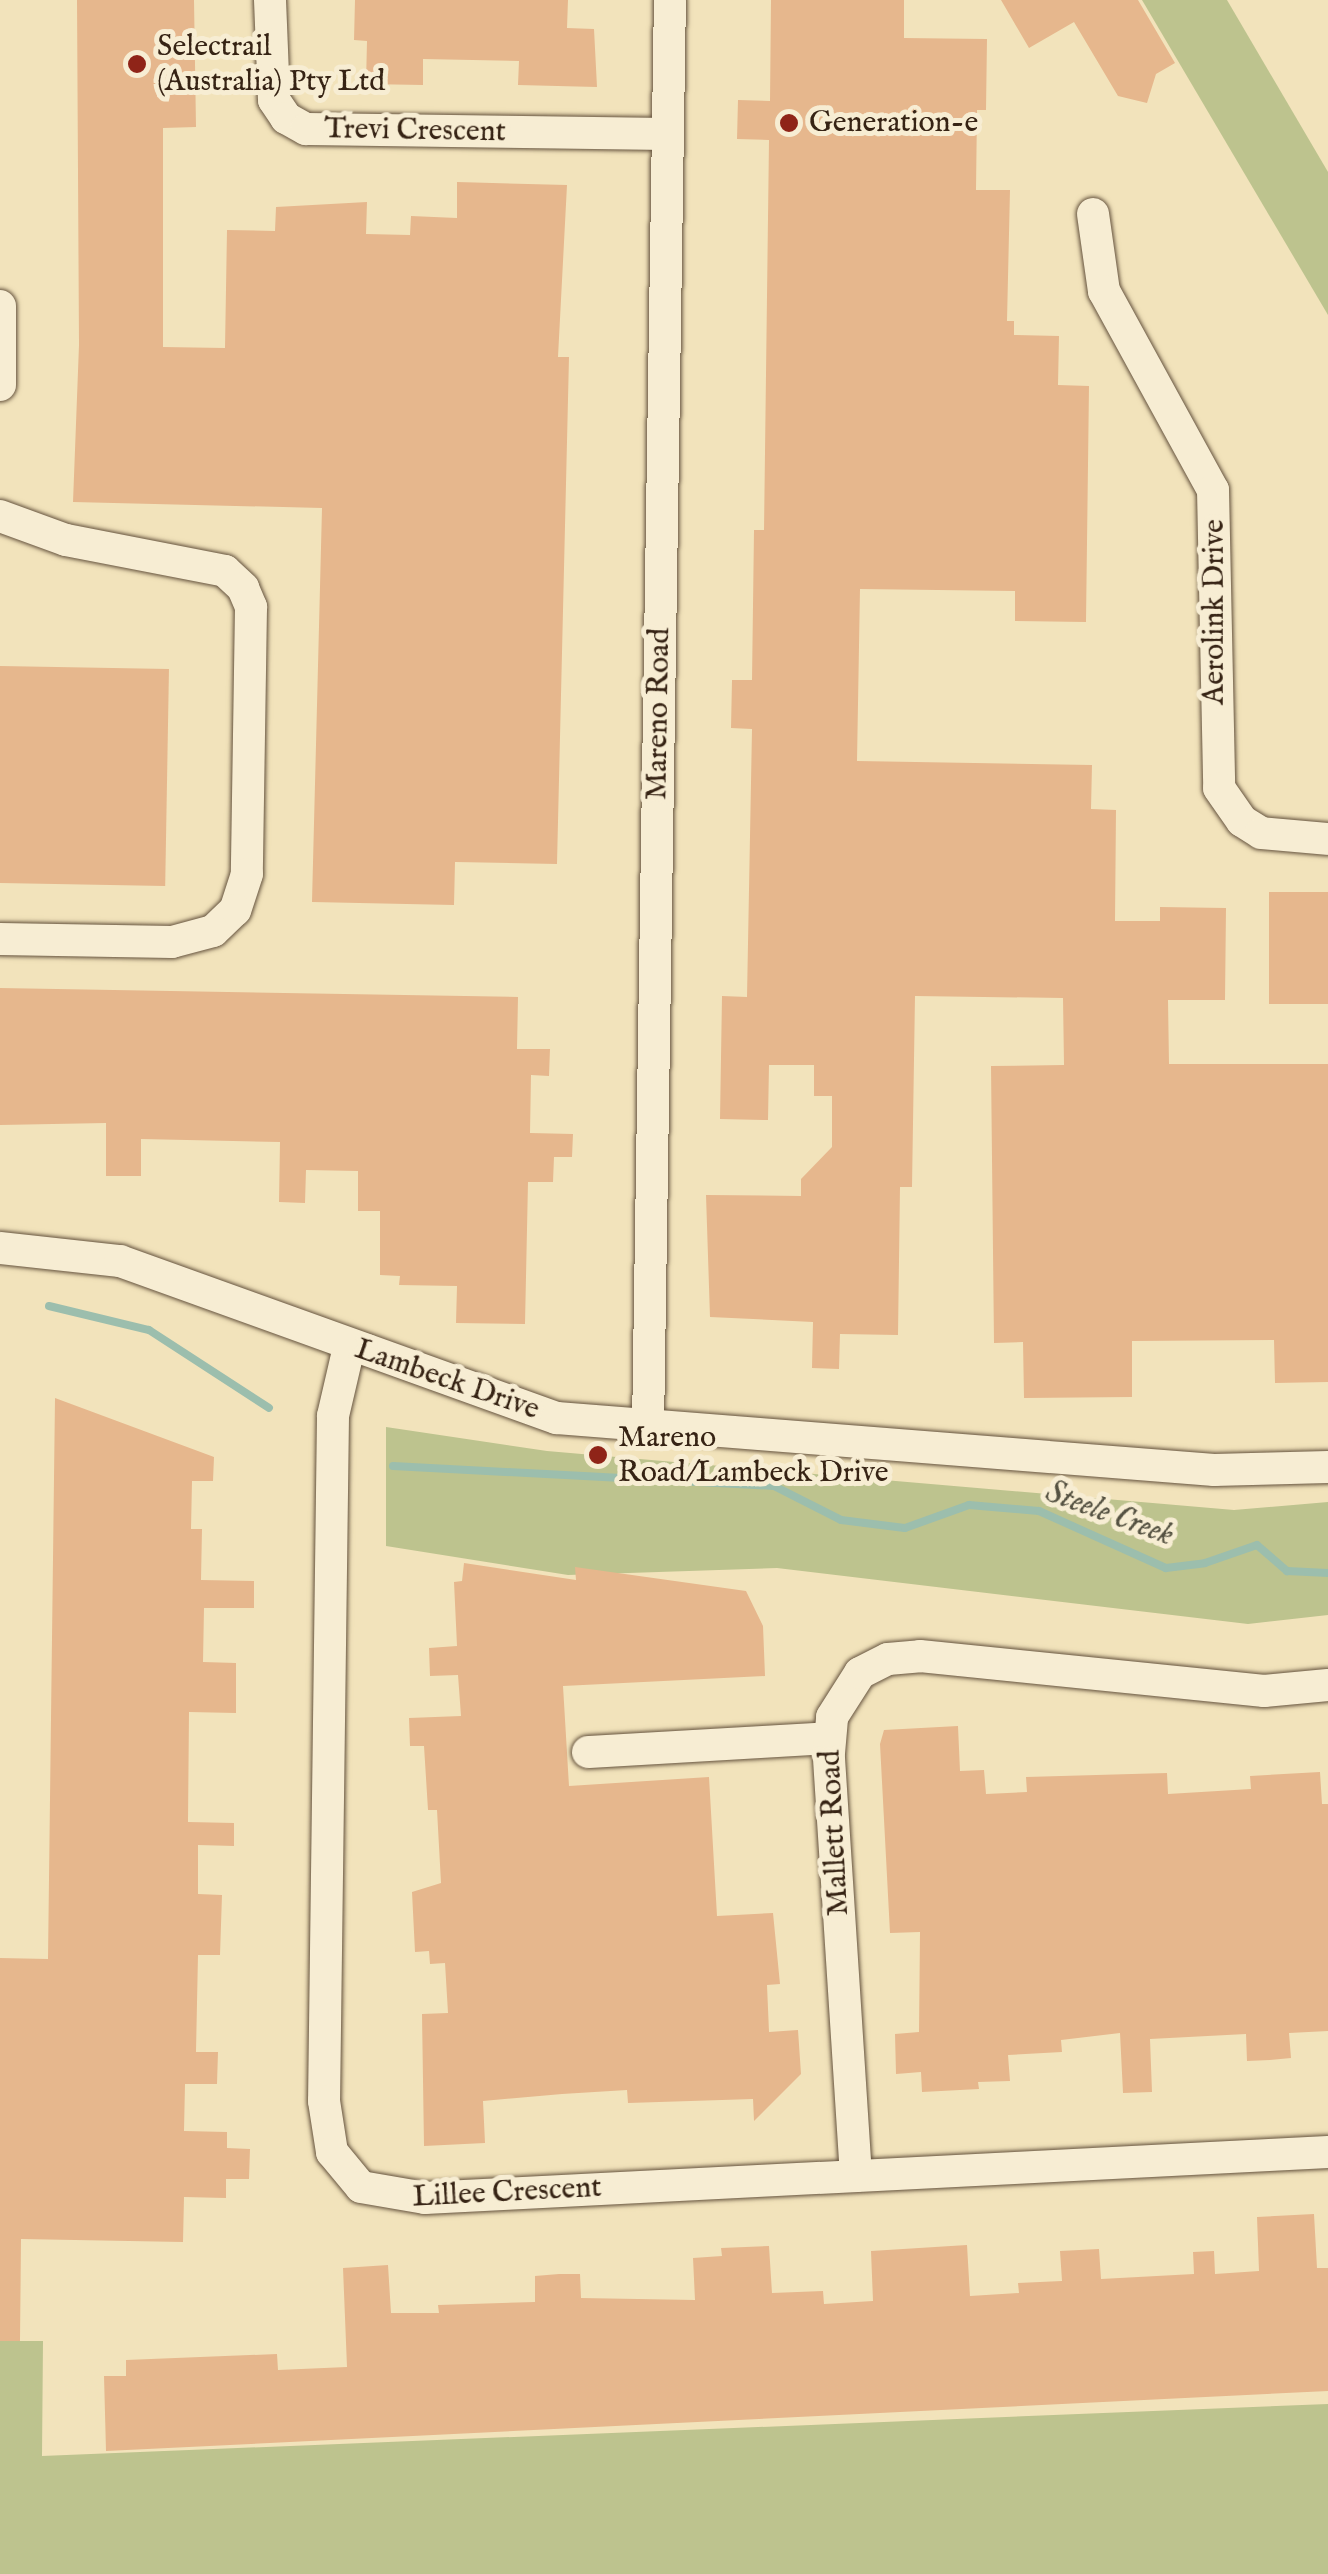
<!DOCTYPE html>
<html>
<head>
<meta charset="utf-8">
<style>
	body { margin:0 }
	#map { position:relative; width:1328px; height:2574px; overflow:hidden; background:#f2e3bb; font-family:"IM FELL English",serif }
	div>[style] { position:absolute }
	.green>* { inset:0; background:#bdc38e }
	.stream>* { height:8px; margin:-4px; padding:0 4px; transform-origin:4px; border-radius:4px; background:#9cbead }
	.building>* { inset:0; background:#e6b78d; transform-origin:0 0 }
	.roads { filter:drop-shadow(0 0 2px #65533e) drop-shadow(0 0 2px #65533e) }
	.minor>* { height:32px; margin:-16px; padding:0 16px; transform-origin:16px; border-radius:16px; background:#f7edd3 }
	.dots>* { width:28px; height:28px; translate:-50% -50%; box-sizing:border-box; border:5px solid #f7edd3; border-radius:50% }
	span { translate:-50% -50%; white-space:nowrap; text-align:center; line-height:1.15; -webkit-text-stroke:10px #f7edd3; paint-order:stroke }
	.poi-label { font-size:30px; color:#362314 }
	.left { translate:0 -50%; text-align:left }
	.street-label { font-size:30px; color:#362314 }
	.water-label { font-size:32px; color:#555242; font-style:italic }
</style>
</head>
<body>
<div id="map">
	<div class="green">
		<i style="clip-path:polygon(1142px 0,1227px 0,1328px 172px,1328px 315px)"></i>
		<i style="clip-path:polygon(386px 1427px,547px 1451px,1234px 1510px,1328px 1502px,1328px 1615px,1248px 1624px,777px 1568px,568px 1575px,386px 1546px)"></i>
		<i style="clip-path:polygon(0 2341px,43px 2341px,42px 2456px,1328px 2404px,1328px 2574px,0 2574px)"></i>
	</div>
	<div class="stream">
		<i style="left:49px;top:1306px;width:103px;rotate:13.5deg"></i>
		<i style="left:149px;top:1330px;width:143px;rotate:33deg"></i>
		<i style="left:393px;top:1466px;width:382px;rotate:3deg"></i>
		<i style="left:774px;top:1486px;width:75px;rotate:26.9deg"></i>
		<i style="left:841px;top:1520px;width:64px;rotate:7.1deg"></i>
		<i style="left:905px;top:1528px;width:68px;rotate:-19.8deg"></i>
		<i style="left:969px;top:1505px;width:70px;rotate:4.9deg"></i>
		<i style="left:1039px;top:1511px;width:139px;rotate:24.2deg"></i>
		<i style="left:1166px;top:1568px;width:39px;rotate:-7deg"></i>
		<i style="left:1205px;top:1563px;width:55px;rotate:-19.1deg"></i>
		<i style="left:1257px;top:1545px;width:40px;rotate:41deg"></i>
		<i style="left:1287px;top:1571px;width:41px;rotate:2.8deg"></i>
	</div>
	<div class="building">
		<i style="clip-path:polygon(77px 0,194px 0,196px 127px,163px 128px,163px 347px,225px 348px,227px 230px,275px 231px,276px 207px,367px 202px,366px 234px,410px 235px,411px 216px,457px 218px,457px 182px,567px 185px,558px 357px,569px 357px,557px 864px,455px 862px,454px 905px,312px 902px,322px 508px,73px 502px,79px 345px)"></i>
		<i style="clip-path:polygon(355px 0,568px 0,567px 28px,594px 29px,597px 87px,518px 85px,519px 61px,423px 59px,423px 85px,366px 84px,367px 41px,354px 40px)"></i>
		<i style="clip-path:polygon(771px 0,904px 0,904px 38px,987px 39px,986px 110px,977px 110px,976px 190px,1010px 190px,1007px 321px,1014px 321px,1014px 335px,1059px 336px,1058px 385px,1089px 386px,1086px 622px,1015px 621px,1015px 591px,860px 589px,857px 761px,1092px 765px,1091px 809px,1116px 810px,1115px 921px,1160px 921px,1160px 907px,1226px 908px,1225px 1000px,1168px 1000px,1169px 1064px,1328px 1064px,1328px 1382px,1275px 1383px,1274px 1340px,1132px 1341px,1132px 1397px,1024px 1398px,1023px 1342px,994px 1343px,991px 1066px,1064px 1065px,1063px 998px,915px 996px,912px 1187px,900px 1187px,898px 1335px,840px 1334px,839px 1369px,812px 1368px,813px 1322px,710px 1317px,706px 1195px,801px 1196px,801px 1179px,832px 1147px,832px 1096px,814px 1096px,814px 1065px,769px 1065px,768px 1120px,720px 1119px,722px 996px,747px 997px,752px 729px,731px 728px,732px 680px,752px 680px,754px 530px,764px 530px,769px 140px,737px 139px,738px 100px,770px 101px)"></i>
		<i style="clip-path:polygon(1001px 0,1138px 0,1175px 63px,1156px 74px,1147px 103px,1118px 96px,1074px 22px,1029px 48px)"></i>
		<i style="left:0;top:666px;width:169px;height:217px;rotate:1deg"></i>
		<i style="left:1269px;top:892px;width:59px;height:112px"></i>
		<i style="clip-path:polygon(0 988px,518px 997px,517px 1049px,550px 1049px,549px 1076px,531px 1075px,530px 1133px,573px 1134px,572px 1157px,554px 1157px,553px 1182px,528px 1182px,525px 1324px,456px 1323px,457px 1286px,399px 1285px,400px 1276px,380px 1275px,380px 1211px,358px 1211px,358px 1171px,306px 1170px,305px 1203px,279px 1202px,280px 1142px,141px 1139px,141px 1176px,106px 1176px,106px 1123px,0 1125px)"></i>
		<i style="clip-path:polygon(55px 1398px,214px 1457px,213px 1481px,192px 1481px,191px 1529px,202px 1529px,201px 1580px,254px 1581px,254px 1608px,204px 1608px,203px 1662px,236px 1663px,236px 1713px,189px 1712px,188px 1822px,234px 1823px,234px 1846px,198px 1845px,198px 1894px,222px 1895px,220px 1955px,198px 1955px,196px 2052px,218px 2052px,217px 2084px,185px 2084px,184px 2131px,227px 2132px,227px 2148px,250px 2149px,249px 2179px,226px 2179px,226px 2198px,184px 2197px,183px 2242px,21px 2239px,20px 2341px,0 2341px,0 1958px,48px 1959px)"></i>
		<i style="clip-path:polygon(464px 1563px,576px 1580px,575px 1567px,746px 1591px,763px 1626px,765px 1676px,563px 1686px,569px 1786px,709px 1777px,717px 1916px,773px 1913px,780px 1984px,767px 1985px,769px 2032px,798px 2030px,801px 2074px,754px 2121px,753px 2099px,628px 2103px,627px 2090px,562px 2094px,483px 2101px,485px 2143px,424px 2146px,422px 2014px,448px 2013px,445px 1963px,430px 1964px,429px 1951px,415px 1952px,412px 1892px,441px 1883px,437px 1810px,428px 1810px,424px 1746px,410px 1746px,409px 1718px,461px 1716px,458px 1675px,430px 1676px,429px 1648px,457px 1646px,454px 1582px,462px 1581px)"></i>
		<i style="clip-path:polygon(958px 1726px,960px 1771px,984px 1770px,986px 1794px,1027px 1792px,1026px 1777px,1167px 1773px,1168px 1794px,1251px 1789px,1250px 1776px,1320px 1772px,1322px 1804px,1328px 1804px,1328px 2031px,1289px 2033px,1291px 2058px,1270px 2060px,1247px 2061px,1246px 2034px,1150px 2039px,1152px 2092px,1123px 2093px,1120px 2033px,1061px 2040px,1062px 2052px,1008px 2055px,1010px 2081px,978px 2082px,979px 2089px,922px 2092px,921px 2072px,896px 2074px,895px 2034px,919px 2032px,920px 1932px,890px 1933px,880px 1744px,884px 1730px)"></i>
		<i style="clip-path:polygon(1314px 2214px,1317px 2268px,1328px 2268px,1328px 2391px,106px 2451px,104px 2376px,126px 2376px,126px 2360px,277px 2354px,278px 2370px,347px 2367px,343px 2268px,388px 2265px,391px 2313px,439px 2313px,438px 2305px,535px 2302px,535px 2276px,559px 2274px,580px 2274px,581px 2298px,695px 2300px,693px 2258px,722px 2256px,721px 2248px,769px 2246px,772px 2293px,823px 2291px,824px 2304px,873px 2301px,871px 2251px,967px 2245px,970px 2296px,1019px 2293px,1018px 2283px,1062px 2281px,1060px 2251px,1099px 2249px,1101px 2279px,1194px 2274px,1193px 2252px,1214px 2251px,1215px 2274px,1259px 2271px,1257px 2217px)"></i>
	</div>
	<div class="roads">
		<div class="minor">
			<i style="left:270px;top:0;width:100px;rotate:87.7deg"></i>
			<i style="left:274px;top:100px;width:22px;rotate:56deg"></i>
			<i style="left:286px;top:118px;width:23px;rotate:29deg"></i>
			<i style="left:306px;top:129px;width:362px;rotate:0.8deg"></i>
			<i style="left:1093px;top:214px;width:78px;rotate:81.9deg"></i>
			<i style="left:1104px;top:291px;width:227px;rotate:61.3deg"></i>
			<i style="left:1213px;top:490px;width:298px;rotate:88.8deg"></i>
			<i style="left:1219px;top:788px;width:40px;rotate:55.1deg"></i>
			<i style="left:1242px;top:821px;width:22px;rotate:32deg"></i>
			<i style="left:1261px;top:833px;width:67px;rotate:5.1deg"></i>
			<i style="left:0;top:306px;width:79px;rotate:90deg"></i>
			<i style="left:0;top:516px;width:70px;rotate:20deg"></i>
			<i style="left:66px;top:540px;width:162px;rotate:11deg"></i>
			<i style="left:225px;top:571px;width:25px;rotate:43deg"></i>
			<i style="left:243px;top:588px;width:21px;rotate:67deg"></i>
			<i style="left:251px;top:607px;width:267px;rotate:90.9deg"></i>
			<i style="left:247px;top:874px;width:38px;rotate:108deg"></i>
			<i style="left:235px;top:910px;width:30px;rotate:136deg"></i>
			<i style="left:213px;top:931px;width:42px;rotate:165deg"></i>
			<i style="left:172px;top:942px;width:172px;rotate:-179deg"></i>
			<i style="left:0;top:1248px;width:121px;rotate:6.2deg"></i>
			<i style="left:120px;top:1261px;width:464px;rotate:19.8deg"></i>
			<i style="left:557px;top:1418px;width:659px;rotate:4.53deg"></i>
			<i style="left:1214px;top:1470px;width:114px;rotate:-1.5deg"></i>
			<i style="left:349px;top:1347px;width:71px;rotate:103.1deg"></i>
			<i style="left:333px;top:1416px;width:685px;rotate:90.75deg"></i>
			<i style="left:324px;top:2101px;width:52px;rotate:81.1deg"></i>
			<i style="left:332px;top:2152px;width:45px;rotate:50.4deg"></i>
			<i style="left:361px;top:2187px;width:65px;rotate:9.8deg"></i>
			<i style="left:425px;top:2198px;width:904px;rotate:-2.92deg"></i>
			<i style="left:648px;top:1428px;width:1428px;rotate:-89.12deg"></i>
			<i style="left:588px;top:1752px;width:242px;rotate:-3.3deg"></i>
			<i style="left:856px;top:2176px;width:424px;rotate:-93.7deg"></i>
			<i style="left:829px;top:1753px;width:36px;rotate:-85deg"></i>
			<i style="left:832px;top:1717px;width:52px;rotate:-57.5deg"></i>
			<i style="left:860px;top:1673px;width:31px;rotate:-27deg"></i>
			<i style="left:888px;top:1659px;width:32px;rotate:-5deg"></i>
			<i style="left:920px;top:1656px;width:346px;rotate:5.8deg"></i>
			<i style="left:1264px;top:1691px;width:64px;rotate:-5.4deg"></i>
		</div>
	</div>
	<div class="dots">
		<i style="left:137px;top:64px;background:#8f2418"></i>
		<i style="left:789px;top:123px;background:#8f2418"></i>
		<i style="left:598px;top:1455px;background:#8f2418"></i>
	</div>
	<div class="poi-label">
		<span class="left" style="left:157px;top:64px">Selectrail<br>(Australia) Pty Ltd</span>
		<span class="left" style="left:809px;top:123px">Generation-e</span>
		<span class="left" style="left:618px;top:1455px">Mareno<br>Road/Lambeck Drive</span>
	</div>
	<div class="street-label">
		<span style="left:415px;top:131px;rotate:1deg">Trevi Crescent</span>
		<span style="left:1215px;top:612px;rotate:-90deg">Aerolink Drive</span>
		<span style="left:659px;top:714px;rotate:-89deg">Mareno Road</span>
		<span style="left:447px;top:1380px;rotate:19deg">Lambeck Drive</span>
		<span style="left:835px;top:1833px;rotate:-93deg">Mallett Road</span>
		<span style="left:507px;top:2193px;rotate:-3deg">Lillee Crescent</span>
	</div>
	<div class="water-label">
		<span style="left:1109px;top:1515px;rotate:20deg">Steele Creek</span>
	</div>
</div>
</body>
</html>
